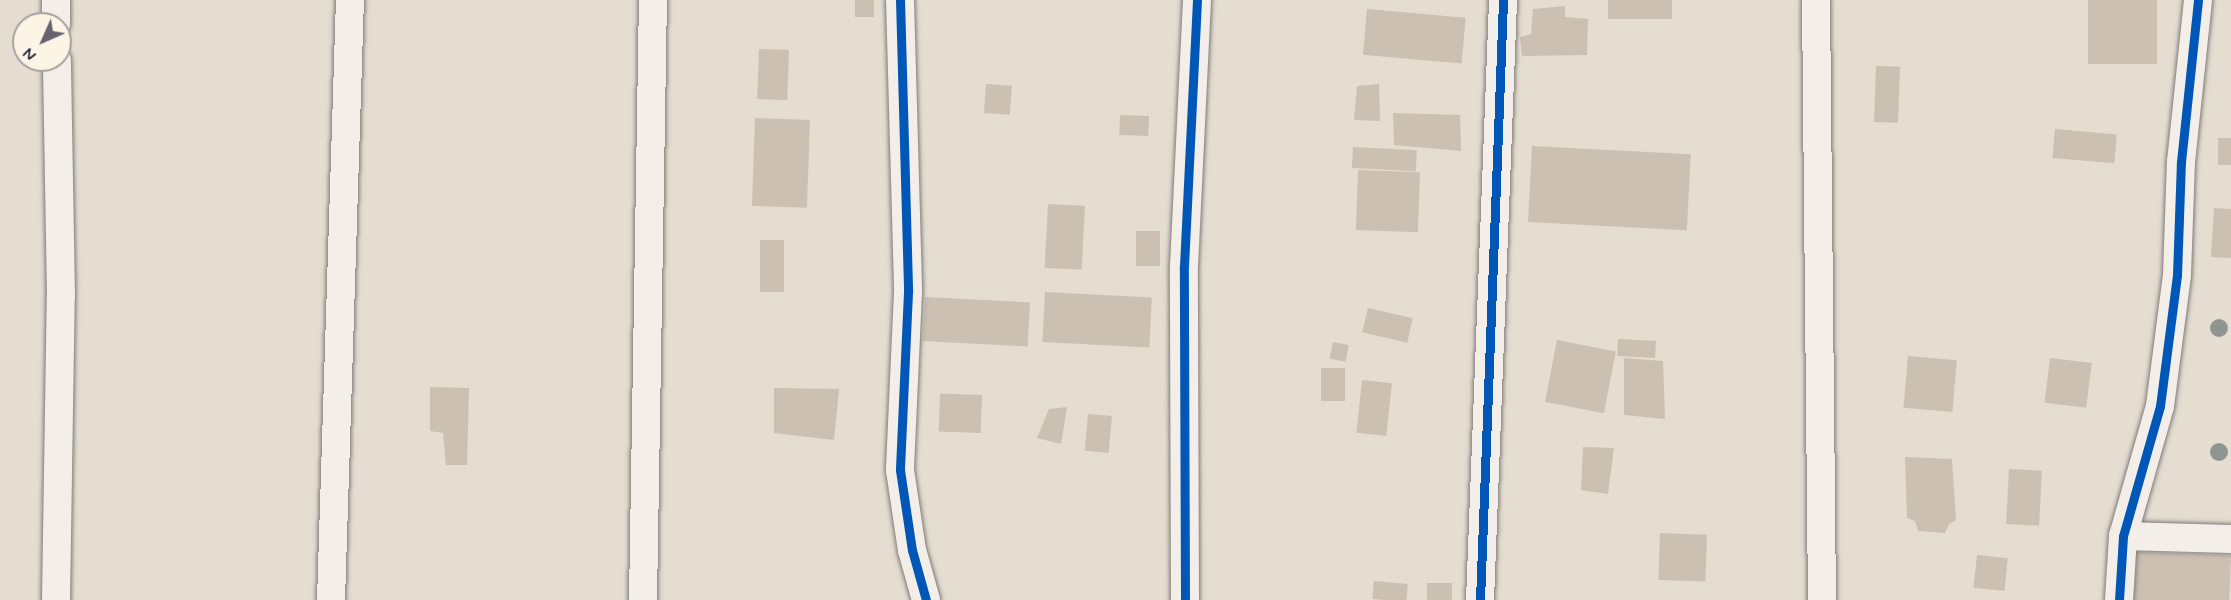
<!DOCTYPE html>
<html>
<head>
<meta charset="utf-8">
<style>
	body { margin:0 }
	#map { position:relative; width:2231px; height:600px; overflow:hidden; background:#e5ddd0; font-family:Mynerve,sans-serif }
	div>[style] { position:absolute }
	.building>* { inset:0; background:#cbc0b2; transform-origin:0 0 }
	.roads { filter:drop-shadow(0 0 2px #7e7b7a) drop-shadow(0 0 2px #7e7b7a) }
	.minor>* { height:28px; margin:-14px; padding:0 14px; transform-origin:14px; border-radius:14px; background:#f3efe8 }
	.cycleway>* { height:9px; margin:-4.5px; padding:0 4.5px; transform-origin:4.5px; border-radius:4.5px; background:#0057b8 }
	.trees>* { width:18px; height:18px; margin:-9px; border-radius:50%; background:#8f9692 }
	span { translate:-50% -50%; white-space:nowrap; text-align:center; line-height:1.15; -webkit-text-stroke:5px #fcf5e5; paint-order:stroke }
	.north { position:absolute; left:12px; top:12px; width:60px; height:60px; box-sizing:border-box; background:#fcf5e5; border:2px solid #a5a1a1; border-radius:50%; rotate:225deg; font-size:16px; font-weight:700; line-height:24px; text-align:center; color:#22223b }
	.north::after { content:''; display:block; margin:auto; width:21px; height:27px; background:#66636f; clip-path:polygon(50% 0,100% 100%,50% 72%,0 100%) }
</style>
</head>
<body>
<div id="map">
	<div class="building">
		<i style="left:855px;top:0;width:19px;height:17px"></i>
		<i style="left:1608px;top:0;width:64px;height:19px"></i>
		<i style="left:2088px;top:0;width:69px;height:64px"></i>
		<i style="clip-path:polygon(1565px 6px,1565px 17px,1588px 19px,1587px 55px,1522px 56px,1520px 37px,1531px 34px,1533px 9px)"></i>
		<i style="left:1367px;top:9px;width:99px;height:46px;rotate:5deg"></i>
		<i style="left:759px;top:49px;width:30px;height:50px;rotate:2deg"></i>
		<i style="left:1876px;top:66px;width:24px;height:56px;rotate:2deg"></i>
		<i style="left:986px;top:84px;width:26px;height:29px;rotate:4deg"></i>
		<i style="clip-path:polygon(1379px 84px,1380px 121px,1354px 120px,1357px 86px)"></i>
		<i style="clip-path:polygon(1393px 113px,1460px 115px,1461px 151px,1394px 145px)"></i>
		<i style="left:1120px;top:115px;width:29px;height:20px;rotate:2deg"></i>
		<i style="left:755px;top:118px;width:55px;height:88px;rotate:2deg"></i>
		<i style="left:2055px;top:129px;width:62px;height:29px;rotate:5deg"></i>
		<i style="left:2218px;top:138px;width:13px;height:27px"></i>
		<i style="left:1532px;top:146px;width:159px;height:76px;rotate:3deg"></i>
		<i style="left:1353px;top:147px;width:64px;height:21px;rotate:3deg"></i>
		<i style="left:1358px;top:170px;width:62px;height:60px;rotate:2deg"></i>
		<i style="left:1048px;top:204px;width:37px;height:64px;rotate:3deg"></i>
		<i style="clip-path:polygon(2214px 208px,2231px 209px,2231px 258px,2211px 257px)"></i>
		<i style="left:1136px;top:231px;width:24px;height:35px"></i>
		<i style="left:760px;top:240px;width:24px;height:52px"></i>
		<i style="left:1045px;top:292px;width:107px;height:50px;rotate:3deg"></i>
		<i style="left:925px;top:297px;width:105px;height:44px;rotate:3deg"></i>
		<i style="left:1368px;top:308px;width:46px;height:25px;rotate:13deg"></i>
		<i style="left:1618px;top:339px;width:38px;height:17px;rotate:3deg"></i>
		<i style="left:1557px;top:340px;width:60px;height:63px;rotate:11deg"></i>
		<i style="left:1333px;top:342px;width:16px;height:17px;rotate:11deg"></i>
		<i style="left:1908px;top:356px;width:49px;height:52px;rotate:5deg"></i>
		<i style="clip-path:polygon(1624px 358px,1663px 361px,1665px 419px,1624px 415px)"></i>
		<i style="left:2050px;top:358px;width:42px;height:45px;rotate:7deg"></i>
		<i style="left:1321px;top:368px;width:24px;height:33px"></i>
		<i style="left:1362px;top:380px;width:30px;height:53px;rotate:6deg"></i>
		<i style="clip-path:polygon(430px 387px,469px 388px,467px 465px,446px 465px,443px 433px,430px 431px)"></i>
		<i style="clip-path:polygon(774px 388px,839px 389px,834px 440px,774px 433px)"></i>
		<i style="left:982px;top:395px;width:38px;height:42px;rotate:92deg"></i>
		<i style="clip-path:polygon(1067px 407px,1061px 444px,1037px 438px,1049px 409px)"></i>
		<i style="left:1088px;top:414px;width:24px;height:37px;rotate:5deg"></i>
		<i style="clip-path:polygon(1583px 447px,1614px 448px,1608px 494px,1581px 490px)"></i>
		<i style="clip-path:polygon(1905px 457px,1952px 459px,1956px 520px,1949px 524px,1945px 533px,1918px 531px,1915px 521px,1907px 518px)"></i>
		<i style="left:2009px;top:469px;width:33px;height:55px;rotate:3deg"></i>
		<i style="left:1660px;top:533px;width:47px;height:47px;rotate:2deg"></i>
		<i style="left:2136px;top:552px;width:95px;height:48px;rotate:2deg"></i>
		<i style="left:1977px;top:555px;width:31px;height:33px;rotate:6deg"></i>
		<i style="left:1374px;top:581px;width:34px;height:18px;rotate:5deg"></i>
		<i style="left:1452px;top:583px;width:17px;height:25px;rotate:90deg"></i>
	</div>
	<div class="roads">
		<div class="minor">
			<i style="left:56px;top:0;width:24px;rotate:90deg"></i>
			<i style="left:900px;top:0;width:292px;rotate:88.4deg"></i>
			<i style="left:908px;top:292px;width:178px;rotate:92.6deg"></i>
			<i style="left:900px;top:470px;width:81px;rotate:81.5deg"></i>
			<i style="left:912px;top:550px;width:52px;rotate:74.4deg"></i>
			<i style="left:1816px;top:0;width:600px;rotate:89.43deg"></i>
			<i style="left:2123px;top:536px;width:108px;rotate:1.6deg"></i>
			<i style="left:56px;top:600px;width:304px;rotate:-89.1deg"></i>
			<i style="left:61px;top:296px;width:236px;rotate:-91deg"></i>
			<i style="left:331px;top:600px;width:600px;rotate:-88.19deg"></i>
			<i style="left:643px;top:600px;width:600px;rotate:-89.05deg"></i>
			<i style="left:1185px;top:600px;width:334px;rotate:-90.2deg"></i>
			<i style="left:1184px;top:266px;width:266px;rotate:-87.2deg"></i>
			<i style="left:1480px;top:600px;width:600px;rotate:-87.8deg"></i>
			<i style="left:2119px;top:600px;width:64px;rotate:-86.4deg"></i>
			<i style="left:2123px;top:536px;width:135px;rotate:-74.1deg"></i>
			<i style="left:2160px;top:406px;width:132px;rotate:-82.6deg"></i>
			<i style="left:2177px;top:275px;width:113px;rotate:-88deg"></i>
			<i style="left:2181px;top:162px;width:163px;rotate:-84deg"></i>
		</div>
	</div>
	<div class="cycleway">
		<i style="left:900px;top:0;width:292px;rotate:88.4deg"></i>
		<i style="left:908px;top:292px;width:178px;rotate:92.6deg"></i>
		<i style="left:900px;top:470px;width:81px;rotate:81.5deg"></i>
		<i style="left:912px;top:550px;width:52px;rotate:74.4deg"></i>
		<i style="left:1185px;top:600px;width:334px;rotate:-90.2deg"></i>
		<i style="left:1184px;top:266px;width:266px;rotate:-87.2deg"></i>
		<i style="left:1480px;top:600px;width:600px;rotate:-87.8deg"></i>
		<i style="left:2119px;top:600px;width:64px;rotate:-86.4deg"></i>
		<i style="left:2123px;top:536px;width:135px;rotate:-74.1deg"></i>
		<i style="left:2160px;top:406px;width:132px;rotate:-82.6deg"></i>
		<i style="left:2177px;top:275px;width:113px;rotate:-88deg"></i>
		<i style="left:2181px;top:162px;width:163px;rotate:-84deg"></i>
	</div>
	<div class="trees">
		<i style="left:2219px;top:328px"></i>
		<i style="left:2219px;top:452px"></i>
	</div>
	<div class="north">N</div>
</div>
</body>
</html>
